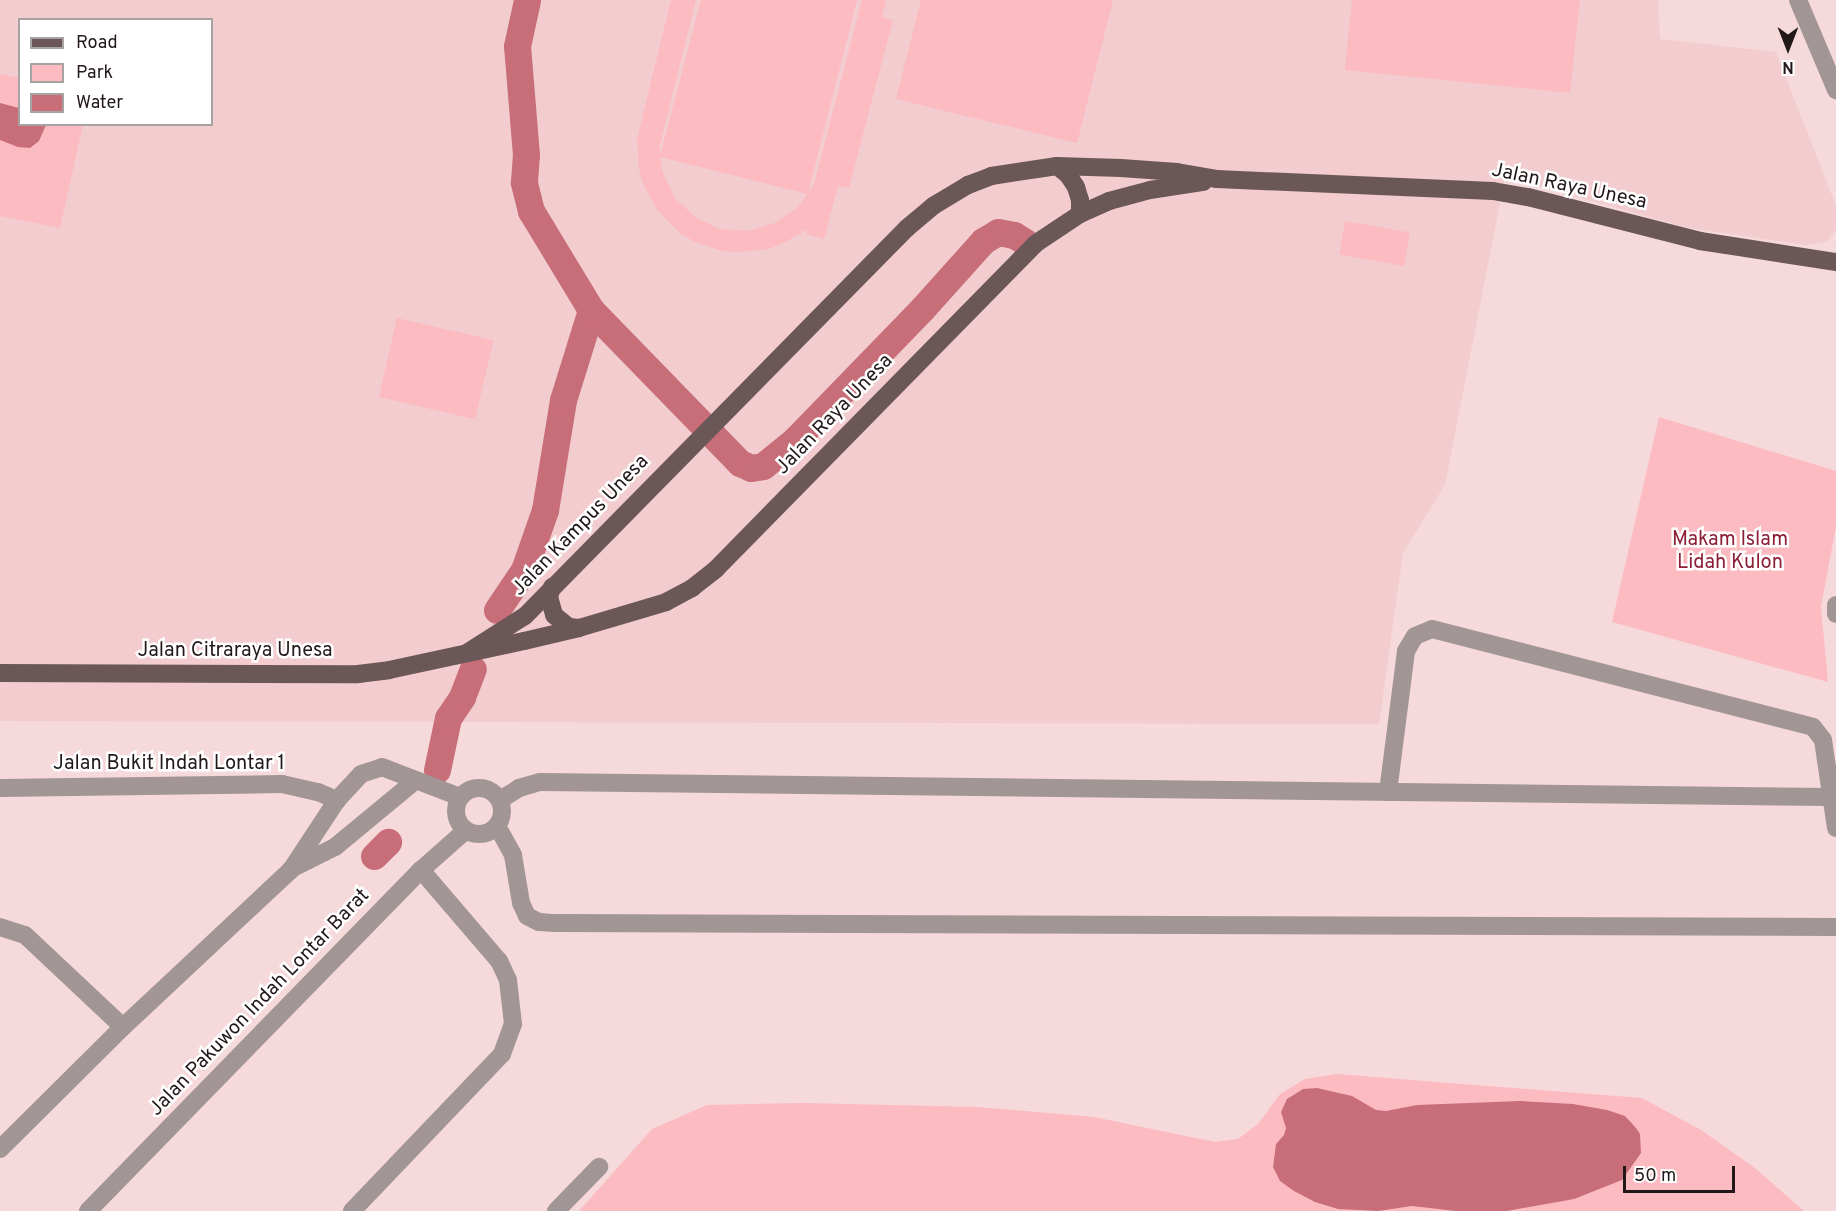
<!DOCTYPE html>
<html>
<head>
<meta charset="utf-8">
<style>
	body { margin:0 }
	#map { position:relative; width:1836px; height:1211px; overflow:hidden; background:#f6d9db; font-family:Overpass,sans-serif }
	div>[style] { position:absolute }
	.built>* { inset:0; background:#f2cccf }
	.green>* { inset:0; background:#fcbbc0; transform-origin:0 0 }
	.water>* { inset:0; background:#c86e78 }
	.river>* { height:27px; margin:-13.5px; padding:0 13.5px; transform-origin:13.5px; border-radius:13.5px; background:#c86e78 }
	.minor>* { height:18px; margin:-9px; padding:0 9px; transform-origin:9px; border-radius:9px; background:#a29596 }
	.minor>.ring { margin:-9px; padding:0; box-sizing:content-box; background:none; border:18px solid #a29596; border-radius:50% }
	.major>* { height:18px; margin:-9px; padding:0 9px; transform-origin:9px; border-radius:9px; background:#6c5758 }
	span { translate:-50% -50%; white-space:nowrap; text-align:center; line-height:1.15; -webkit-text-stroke:5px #fff; paint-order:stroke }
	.street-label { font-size:20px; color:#231819 }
	.park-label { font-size:20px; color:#8c1f36 }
	.legend { position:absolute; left:18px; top:18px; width:195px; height:108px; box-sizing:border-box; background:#fff; border:2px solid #a7a3a3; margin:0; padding:8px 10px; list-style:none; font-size:18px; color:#231819 }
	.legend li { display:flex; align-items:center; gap:12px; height:30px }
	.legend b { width:30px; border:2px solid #a7a3a3 }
	.north { position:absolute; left:1758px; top:18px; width:60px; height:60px; -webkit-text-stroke:4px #fff; paint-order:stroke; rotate:180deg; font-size:16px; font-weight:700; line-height:24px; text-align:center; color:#231819 }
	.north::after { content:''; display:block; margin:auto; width:21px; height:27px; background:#231819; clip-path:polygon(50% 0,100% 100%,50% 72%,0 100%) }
	.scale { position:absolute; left:1623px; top:1166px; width:112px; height:27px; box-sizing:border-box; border:3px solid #231819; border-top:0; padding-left:8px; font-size:18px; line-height:21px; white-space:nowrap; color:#231819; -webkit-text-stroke:4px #fff; paint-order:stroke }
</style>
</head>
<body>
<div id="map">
	<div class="built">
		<i style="clip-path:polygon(evenodd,0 0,1658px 0,1660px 39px,1776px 52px,1836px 206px,1836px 230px,1826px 242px,1806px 245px,1689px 228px,1505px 177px,1445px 485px,1403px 553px,1379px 724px,0 721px,0 0,20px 20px,212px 20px,212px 124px,20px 124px,20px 20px)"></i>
	</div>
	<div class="green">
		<i style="clip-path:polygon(evenodd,671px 0,696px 0,660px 145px,660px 156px,701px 0,857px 0,808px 193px,814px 184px,862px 0,886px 0,882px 17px,893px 20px,849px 188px,838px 186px,824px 239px,806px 234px,807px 229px,784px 243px,769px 249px,738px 252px,722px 251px,693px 241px,680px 233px,658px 211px,643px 184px,639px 169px,637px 139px,671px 0,660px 157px,807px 194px,807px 195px,798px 207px,775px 223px,748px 231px,720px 229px,695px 217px,675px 198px,663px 173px,660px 157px)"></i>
		<i style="clip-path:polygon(921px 0,1113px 0,1077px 143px,896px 99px)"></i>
		<i style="clip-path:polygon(1352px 0,1580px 0,1570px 93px,1345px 70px)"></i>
		<i style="clip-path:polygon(0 74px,19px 78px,20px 124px,83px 125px,60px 228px,0 216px)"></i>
		<i style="left:1345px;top:221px;width:66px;height:34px;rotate:10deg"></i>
		<i style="left:397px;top:318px;width:99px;height:81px;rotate:13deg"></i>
		<i style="clip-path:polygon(1659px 417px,1836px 471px,1836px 526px,1821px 607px,1828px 682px,1612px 622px)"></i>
		<i style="clip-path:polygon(1336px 1074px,1642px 1098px,1701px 1130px,1755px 1168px,1804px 1211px,579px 1211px,652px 1129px,707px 1105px,804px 1103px,977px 1107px,1094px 1117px,1215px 1142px,1238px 1139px,1258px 1124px,1280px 1094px,1305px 1079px)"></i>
	</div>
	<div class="water">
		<i style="clip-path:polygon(0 103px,19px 108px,20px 124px,46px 125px,39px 141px,30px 148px,18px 147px,0 140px)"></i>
		<i style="clip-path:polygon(1317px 1088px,1352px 1096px,1376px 1110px,1386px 1111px,1417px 1105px,1520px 1101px,1573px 1104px,1607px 1110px,1625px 1116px,1636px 1128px,1640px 1134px,1641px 1153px,1622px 1180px,1574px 1199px,1535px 1206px,1507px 1211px,1456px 1211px,1412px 1206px,1378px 1211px,1338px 1209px,1315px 1202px,1294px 1191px,1280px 1181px,1273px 1167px,1276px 1144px,1284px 1135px,1286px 1128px,1281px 1112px,1287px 1099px,1303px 1089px)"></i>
	</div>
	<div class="river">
		<i style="left:591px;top:310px;width:214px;rotate:45.8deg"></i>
		<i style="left:740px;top:463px;width:12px;rotate:24deg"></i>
		<i style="left:751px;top:468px;width:12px;rotate:-9deg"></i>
		<i style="left:763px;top:466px;width:41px;rotate:-39.1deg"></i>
		<i style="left:795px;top:440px;width:182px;rotate:-45.9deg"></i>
		<i style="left:922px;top:309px;width:91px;rotate:-48.1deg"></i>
		<i style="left:983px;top:241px;width:17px;rotate:-31deg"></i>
		<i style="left:998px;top:232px;width:16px;rotate:11deg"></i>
		<i style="left:1014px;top:235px;width:15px;rotate:32deg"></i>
		<i style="left:497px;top:610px;width:48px;rotate:-56deg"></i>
		<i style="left:524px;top:570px;width:64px;rotate:-70.7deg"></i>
		<i style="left:545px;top:510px;width:111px;rotate:-80.7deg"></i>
		<i style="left:563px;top:400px;width:94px;rotate:-72.7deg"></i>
		<i style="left:591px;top:310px;width:116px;rotate:-121.2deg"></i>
		<i style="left:531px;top:211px;width:30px;rotate:-104deg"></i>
		<i style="left:524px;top:182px;width:27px;rotate:-86deg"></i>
		<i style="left:526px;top:155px;width:109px;rotate:-94.7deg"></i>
		<i style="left:517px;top:46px;width:47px;rotate:-77.7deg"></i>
		<i style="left:437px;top:770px;width:53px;rotate:-78.1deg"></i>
		<i style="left:448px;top:718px;width:25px;rotate:-56deg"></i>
		<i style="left:462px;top:697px;width:30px;rotate:-69deg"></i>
		<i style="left:374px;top:856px;width:20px;rotate:-45deg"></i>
	</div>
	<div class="minor">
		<i style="left:1798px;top:0;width:98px;rotate:67.1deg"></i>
		<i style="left:1836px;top:605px;width:9px;rotate:90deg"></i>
		<i class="ring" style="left:456px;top:788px;width:28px;height:28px"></i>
		<i style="left:0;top:788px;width:282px;rotate:-0.8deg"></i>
		<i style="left:282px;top:784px;width:37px;rotate:13deg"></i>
		<i style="left:318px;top:792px;width:21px;rotate:23deg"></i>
		<i style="left:1388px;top:792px;width:142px;rotate:-82.7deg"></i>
		<i style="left:1406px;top:651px;width:17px;rotate:-59deg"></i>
		<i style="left:1415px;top:636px;width:18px;rotate:-22deg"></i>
		<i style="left:1432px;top:629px;width:393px;rotate:14.4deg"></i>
		<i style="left:1813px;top:727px;width:16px;rotate:52deg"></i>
		<i style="left:1823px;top:740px;width:89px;rotate:81.6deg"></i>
		<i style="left:500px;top:800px;width:22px;rotate:-32deg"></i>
		<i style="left:519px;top:788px;width:22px;rotate:-16deg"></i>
		<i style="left:540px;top:782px;width:1291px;rotate:0.67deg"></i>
		<i style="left:497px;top:826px;width:33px;rotate:61deg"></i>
		<i style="left:513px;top:855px;width:49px;rotate:80.5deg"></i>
		<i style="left:521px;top:903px;width:14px;rotate:65deg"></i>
		<i style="left:527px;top:916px;width:13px;rotate:27deg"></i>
		<i style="left:539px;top:922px;width:16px;rotate:4deg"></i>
		<i style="left:555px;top:923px;width:1281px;rotate:0.18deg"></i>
		<i style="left:291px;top:869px;width:49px;rotate:-26.6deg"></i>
		<i style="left:335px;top:847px;width:105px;rotate:-39.6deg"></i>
		<i style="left:0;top:927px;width:26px;rotate:18deg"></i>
		<i style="left:25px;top:935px;width:134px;rotate:43.2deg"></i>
		<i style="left:0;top:1149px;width:173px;rotate:-44.8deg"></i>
		<i style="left:123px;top:1027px;width:230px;rotate:-43.1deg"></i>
		<i style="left:291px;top:870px;width:84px;rotate:-56.7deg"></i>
		<i style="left:337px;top:800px;width:35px;rotate:-47deg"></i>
		<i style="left:361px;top:774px;width:22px;rotate:-18deg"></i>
		<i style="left:382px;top:767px;width:84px;rotate:21deg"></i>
		<i style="left:88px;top:1211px;width:477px;rotate:-45.7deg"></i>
		<i style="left:421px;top:870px;width:60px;rotate:-41.6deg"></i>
		<i style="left:352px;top:1211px;width:217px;rotate:-46.3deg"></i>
		<i style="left:502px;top:1054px;width:32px;rotate:-70deg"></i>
		<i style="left:513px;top:1024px;width:44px;rotate:-96.5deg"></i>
		<i style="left:508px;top:980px;width:21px;rotate:-115deg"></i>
		<i style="left:499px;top:961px;width:120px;rotate:-130.6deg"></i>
		<i style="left:556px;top:1211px;width:62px;rotate:-45.7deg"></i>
	</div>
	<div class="major">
		<i style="left:1057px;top:166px;width:14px;rotate:39deg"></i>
		<i style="left:1068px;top:175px;width:14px;rotate:56deg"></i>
		<i style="left:1076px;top:187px;width:14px;rotate:73deg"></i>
		<i style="left:1080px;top:200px;width:14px;rotate:90deg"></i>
		<i style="left:552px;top:587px;width:10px;rotate:107deg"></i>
		<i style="left:549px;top:597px;width:19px;rotate:74deg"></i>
		<i style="left:554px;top:615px;width:19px;rotate:39deg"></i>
		<i style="left:569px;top:627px;width:10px;rotate:6deg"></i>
		<i style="left:468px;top:652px;width:67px;rotate:-32.3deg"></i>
		<i style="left:525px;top:616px;width:544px;rotate:-45.45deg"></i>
		<i style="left:907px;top:228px;width:34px;rotate:-40deg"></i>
		<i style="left:933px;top:206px;width:41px;rotate:-31deg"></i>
		<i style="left:968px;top:185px;width:25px;rotate:-21deg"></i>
		<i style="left:991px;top:176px;width:67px;rotate:-8.6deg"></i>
		<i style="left:1057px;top:166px;width:64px;rotate:1.8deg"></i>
		<i style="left:1121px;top:168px;width:56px;rotate:4.1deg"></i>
		<i style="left:1177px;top:172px;width:41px;rotate:9.9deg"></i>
		<i style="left:1217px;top:179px;width:276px;rotate:2.5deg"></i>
		<i style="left:1493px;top:191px;width:36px;rotate:10deg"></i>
		<i style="left:1528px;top:197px;width:178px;rotate:14.3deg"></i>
		<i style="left:1700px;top:241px;width:138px;rotate:8.8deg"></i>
		<i style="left:0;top:673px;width:358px;rotate:0.2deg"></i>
		<i style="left:358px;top:674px;width:31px;rotate:-7deg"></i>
		<i style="left:389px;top:670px;width:138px;rotate:-12.1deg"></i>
		<i style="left:524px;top:641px;width:57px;rotate:-13.3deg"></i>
		<i style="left:579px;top:628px;width:91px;rotate:-16.6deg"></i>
		<i style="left:666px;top:602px;width:30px;rotate:-28deg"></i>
		<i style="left:692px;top:588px;width:31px;rotate:-38deg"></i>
		<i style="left:716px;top:569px;width:455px;rotate:-45.5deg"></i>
		<i style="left:1035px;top:244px;width:54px;rotate:-33.7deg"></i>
		<i style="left:1080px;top:214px;width:32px;rotate:-24deg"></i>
		<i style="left:1109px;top:201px;width:42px;rotate:-15deg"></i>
		<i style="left:1150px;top:190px;width:54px;rotate:-8.6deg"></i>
	</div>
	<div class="street-label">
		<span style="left:1569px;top:187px;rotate:12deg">Jalan Raya Unesa</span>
		<span style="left:835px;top:415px;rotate:-46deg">Jalan Raya Unesa</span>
		<span style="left:581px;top:526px;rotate:-46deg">Jalan Kampus Unesa</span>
		<span style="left:235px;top:651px">Jalan Citraraya Unesa</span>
		<span style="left:169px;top:764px">Jalan Bukit Indah Lontar 1</span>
		<span style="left:260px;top:1003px;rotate:-46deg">Jalan Pakuwon Indah Lontar Barat</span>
	</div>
	<div class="park-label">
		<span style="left:1730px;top:552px">Makam Islam<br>Lidah Kulon</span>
	</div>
	<ul class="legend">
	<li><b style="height:8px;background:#6c5758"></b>Road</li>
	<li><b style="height:16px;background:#fcbbc0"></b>Park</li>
	<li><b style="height:16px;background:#c86e78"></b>Water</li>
	</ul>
	<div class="north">N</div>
	<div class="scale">50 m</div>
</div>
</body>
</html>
